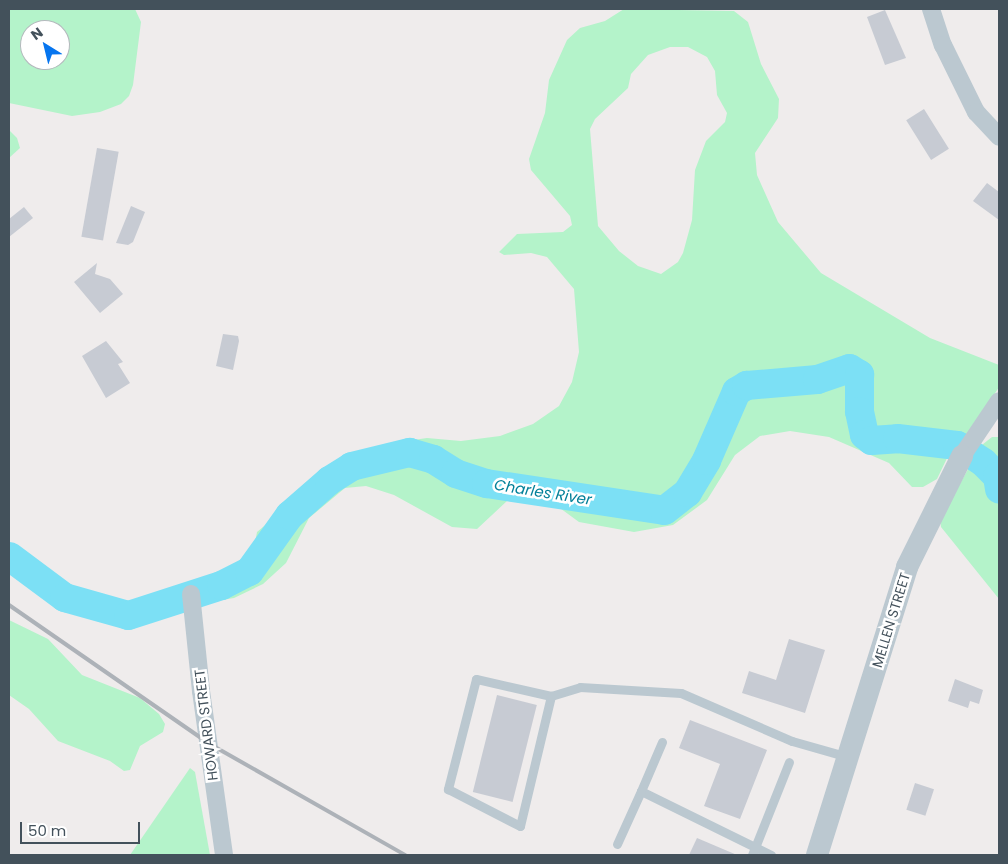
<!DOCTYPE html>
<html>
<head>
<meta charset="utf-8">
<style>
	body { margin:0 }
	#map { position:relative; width:1008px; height:864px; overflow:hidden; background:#efecec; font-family:Poppins,sans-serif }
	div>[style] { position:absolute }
	.green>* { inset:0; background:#b4f3ca }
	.river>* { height:29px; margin:-14.5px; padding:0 14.5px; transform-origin:14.5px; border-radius:14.5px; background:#7ce0f5 }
	.building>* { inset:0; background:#c7cbd3; transform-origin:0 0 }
	.service>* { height:9px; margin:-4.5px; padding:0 4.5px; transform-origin:4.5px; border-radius:4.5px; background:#bbc8d0 }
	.minor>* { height:18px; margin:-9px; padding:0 9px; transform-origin:9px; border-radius:9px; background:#bbc8d0 }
	.tertiary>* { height:22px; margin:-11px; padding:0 11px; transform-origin:11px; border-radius:11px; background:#bbc8d0 }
	.rail>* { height:4px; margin:-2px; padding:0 2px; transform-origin:2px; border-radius:2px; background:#adb2b8 }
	span { translate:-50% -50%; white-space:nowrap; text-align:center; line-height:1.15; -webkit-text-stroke:5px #fff; paint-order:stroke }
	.street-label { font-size:14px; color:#43515b }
	.water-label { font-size:15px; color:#038099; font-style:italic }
	.frame { position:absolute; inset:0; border:10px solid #43515b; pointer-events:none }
	.north { position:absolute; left:20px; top:20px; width:50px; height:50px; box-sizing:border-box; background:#fff; border:1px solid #b4b9bd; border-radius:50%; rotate:324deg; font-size:14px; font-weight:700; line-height:20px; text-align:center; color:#43515b }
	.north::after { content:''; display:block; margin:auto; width:18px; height:22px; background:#0675ef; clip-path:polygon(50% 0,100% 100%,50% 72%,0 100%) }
	.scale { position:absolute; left:20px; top:822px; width:120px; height:22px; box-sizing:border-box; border:2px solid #43515b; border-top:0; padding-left:6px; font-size:15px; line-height:18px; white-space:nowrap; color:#43515b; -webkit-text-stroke:4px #fff; paint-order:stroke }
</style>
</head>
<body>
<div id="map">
	<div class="green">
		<i style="clip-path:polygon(evenodd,9px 9px,135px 9px,141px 22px,133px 85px,129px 96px,121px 104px,100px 112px,72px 116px,9px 103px,9px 9px,30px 30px,60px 30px,60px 60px,30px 60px,30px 30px)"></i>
		<i style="clip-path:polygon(evenodd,624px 9px,734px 11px,748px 22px,761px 64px,779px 99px,778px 118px,755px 153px,757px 175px,778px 222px,821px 273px,930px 338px,999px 365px,999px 387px,965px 441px,949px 454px,937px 479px,923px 487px,912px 487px,889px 463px,829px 437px,790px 431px,760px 436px,735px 455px,707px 500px,673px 525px,634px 532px,579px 522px,553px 503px,526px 498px,507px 501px,477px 529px,452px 527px,394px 495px,366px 486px,345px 488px,309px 518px,286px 563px,263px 584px,234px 598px,216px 601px,210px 597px,208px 592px,211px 584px,253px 554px,257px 532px,343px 460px,386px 444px,427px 438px,461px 441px,500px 436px,533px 424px,559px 406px,572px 382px,579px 352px,574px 289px,547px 257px,531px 253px,504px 255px,499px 252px,517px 234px,563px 232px,572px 225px,570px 216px,531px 170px,529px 159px,545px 113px,549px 80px,567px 40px,580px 28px,605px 21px,624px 9px,670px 47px,688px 47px,707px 57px,715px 71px,717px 95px,727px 113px,725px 122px,706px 141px,695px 170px,692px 220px,683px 253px,678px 262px,661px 274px,638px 266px,619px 251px,598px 226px,590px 129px,595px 119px,628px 88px,631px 74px,648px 55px,670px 47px)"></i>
		<i style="clip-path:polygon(9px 130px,17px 138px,20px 148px,9px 158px)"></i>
		<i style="clip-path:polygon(992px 437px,999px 437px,999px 599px,941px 527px,940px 519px,971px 464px,973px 452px)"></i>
		<i style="clip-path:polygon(9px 620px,48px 639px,82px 675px,140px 698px,159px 714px,165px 724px,163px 732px,140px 746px,130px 770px,124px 771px,110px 761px,58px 741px,29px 709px,9px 695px)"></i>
		<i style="clip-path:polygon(190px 768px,195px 772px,210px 855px,130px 855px)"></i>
	</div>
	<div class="river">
		<i style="left:9px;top:556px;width:69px;rotate:36.7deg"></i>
		<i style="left:64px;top:597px;width:66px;rotate:15.7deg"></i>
		<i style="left:128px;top:615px;width:98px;rotate:-17.9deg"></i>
		<i style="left:221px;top:585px;width:31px;rotate:-27deg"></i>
		<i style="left:249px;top:571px;width:69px;rotate:-54.5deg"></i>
		<i style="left:289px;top:515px;width:53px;rotate:-41.2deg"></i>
		<i style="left:329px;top:480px;width:26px;rotate:-32deg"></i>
		<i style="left:351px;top:466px;width:60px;rotate:-13.6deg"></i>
		<i style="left:409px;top:452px;width:25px;rotate:16deg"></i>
		<i style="left:433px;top:459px;width:26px;rotate:32deg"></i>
		<i style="left:455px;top:473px;width:33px;rotate:18deg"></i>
		<i style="left:486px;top:483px;width:180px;rotate:8.6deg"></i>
		<i style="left:664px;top:510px;width:29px;rotate:-38deg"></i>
		<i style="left:687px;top:492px;width:37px;rotate:-59deg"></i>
		<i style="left:706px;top:460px;width:75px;rotate:-66.5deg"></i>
		<i style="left:736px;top:391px;width:12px;rotate:-31deg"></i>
		<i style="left:746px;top:385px;width:71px;rotate:-4.8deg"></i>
		<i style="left:817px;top:379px;width:34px;rotate:-19deg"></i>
		<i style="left:849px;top:368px;width:12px;rotate:31deg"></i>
		<i style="left:859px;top:374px;width:37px;rotate:90deg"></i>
		<i style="left:859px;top:411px;width:24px;rotate:78deg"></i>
		<i style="left:864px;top:434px;width:9px;rotate:41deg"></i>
		<i style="left:871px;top:440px;width:26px;rotate:-4deg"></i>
		<i style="left:897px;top:438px;width:60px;rotate:6.7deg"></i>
		<i style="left:957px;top:445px;width:31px;rotate:33deg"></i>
		<i style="left:983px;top:462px;width:20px;rotate:45deg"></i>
		<i style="left:997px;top:476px;width:13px;rotate:81deg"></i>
	</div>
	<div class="building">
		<i style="clip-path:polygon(885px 10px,906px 58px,885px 65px,867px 17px)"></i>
		<i style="left:924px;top:109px;width:47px;height:21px;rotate:58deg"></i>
		<i style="left:97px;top:148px;width:22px;height:90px;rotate:10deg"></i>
		<i style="clip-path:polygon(987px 183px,999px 192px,999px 220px,973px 201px)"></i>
		<i style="clip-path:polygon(131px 206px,145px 212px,133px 242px,128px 245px,116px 243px)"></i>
		<i style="clip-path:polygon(24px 207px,33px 218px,9px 237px,9px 219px)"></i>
		<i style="clip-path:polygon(97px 263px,95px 274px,110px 279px,123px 294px,100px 313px,74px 282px)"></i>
		<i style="clip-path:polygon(223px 334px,238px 336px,239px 341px,233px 370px,216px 366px)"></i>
		<i style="clip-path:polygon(106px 341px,123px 362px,118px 364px,130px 383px,106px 398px,82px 356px)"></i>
		<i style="clip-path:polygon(789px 639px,825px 650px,805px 713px,742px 693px,749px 671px,776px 680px)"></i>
		<i style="clip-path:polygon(955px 679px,983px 690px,979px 704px,970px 701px,968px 708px,948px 701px)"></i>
		<i style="left:497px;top:695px;width:41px;height:100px;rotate:14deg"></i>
		<i style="clip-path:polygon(690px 720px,767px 750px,740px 819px,704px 806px,720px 764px,679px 748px)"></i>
		<i style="left:915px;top:783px;width:20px;height:28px;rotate:18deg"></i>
		<i style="clip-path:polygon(697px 838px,737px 855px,689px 855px)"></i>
	</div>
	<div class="service">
		<i style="left:551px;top:696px;width:77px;rotate:-167.2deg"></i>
		<i style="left:476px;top:679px;width:114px;rotate:104.3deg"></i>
		<i style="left:448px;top:789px;width:81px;rotate:27.2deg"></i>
		<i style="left:520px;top:826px;width:134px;rotate:-76.6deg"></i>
		<i style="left:551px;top:696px;width:30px;rotate:-17deg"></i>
		<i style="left:580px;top:687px;width:101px;rotate:3.4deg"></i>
		<i style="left:681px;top:693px;width:121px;rotate:23.4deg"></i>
		<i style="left:792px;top:741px;width:58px;rotate:15.9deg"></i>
		<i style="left:662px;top:742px;width:53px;rotate:113.2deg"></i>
		<i style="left:641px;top:791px;width:145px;rotate:26.2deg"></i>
		<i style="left:617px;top:844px;width:58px;rotate:-65.6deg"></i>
		<i style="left:752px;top:855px;width:100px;rotate:-68.3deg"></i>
	</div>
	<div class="minor">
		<i style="left:931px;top:9px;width:38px;rotate:72deg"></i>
		<i style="left:943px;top:45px;width:75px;rotate:63.8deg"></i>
		<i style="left:976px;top:112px;width:34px;rotate:47deg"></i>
		<i style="left:962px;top:456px;width:66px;rotate:-56.1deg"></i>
		<i style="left:191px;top:594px;width:98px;rotate:84.1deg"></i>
		<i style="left:201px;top:691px;width:166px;rotate:82deg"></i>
	</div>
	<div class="tertiary">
		<i style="left:817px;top:855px;width:302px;rotate:-72.6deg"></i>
		<i style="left:907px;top:567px;width:124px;rotate:-63.6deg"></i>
	</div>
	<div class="rail">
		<i style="left:9px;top:605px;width:242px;rotate:34.7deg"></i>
		<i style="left:208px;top:743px;width:227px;rotate:29.6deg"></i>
	</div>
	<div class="street-label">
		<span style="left:891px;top:620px;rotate:-73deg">MELLEN STREET</span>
		<span style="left:206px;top:725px;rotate:-97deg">HOWARD STREET</span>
	</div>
	<div class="water-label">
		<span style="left:543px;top:492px;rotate:9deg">Charles River</span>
	</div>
	<div class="frame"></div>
	<div class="north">N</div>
	<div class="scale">50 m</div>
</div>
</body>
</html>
